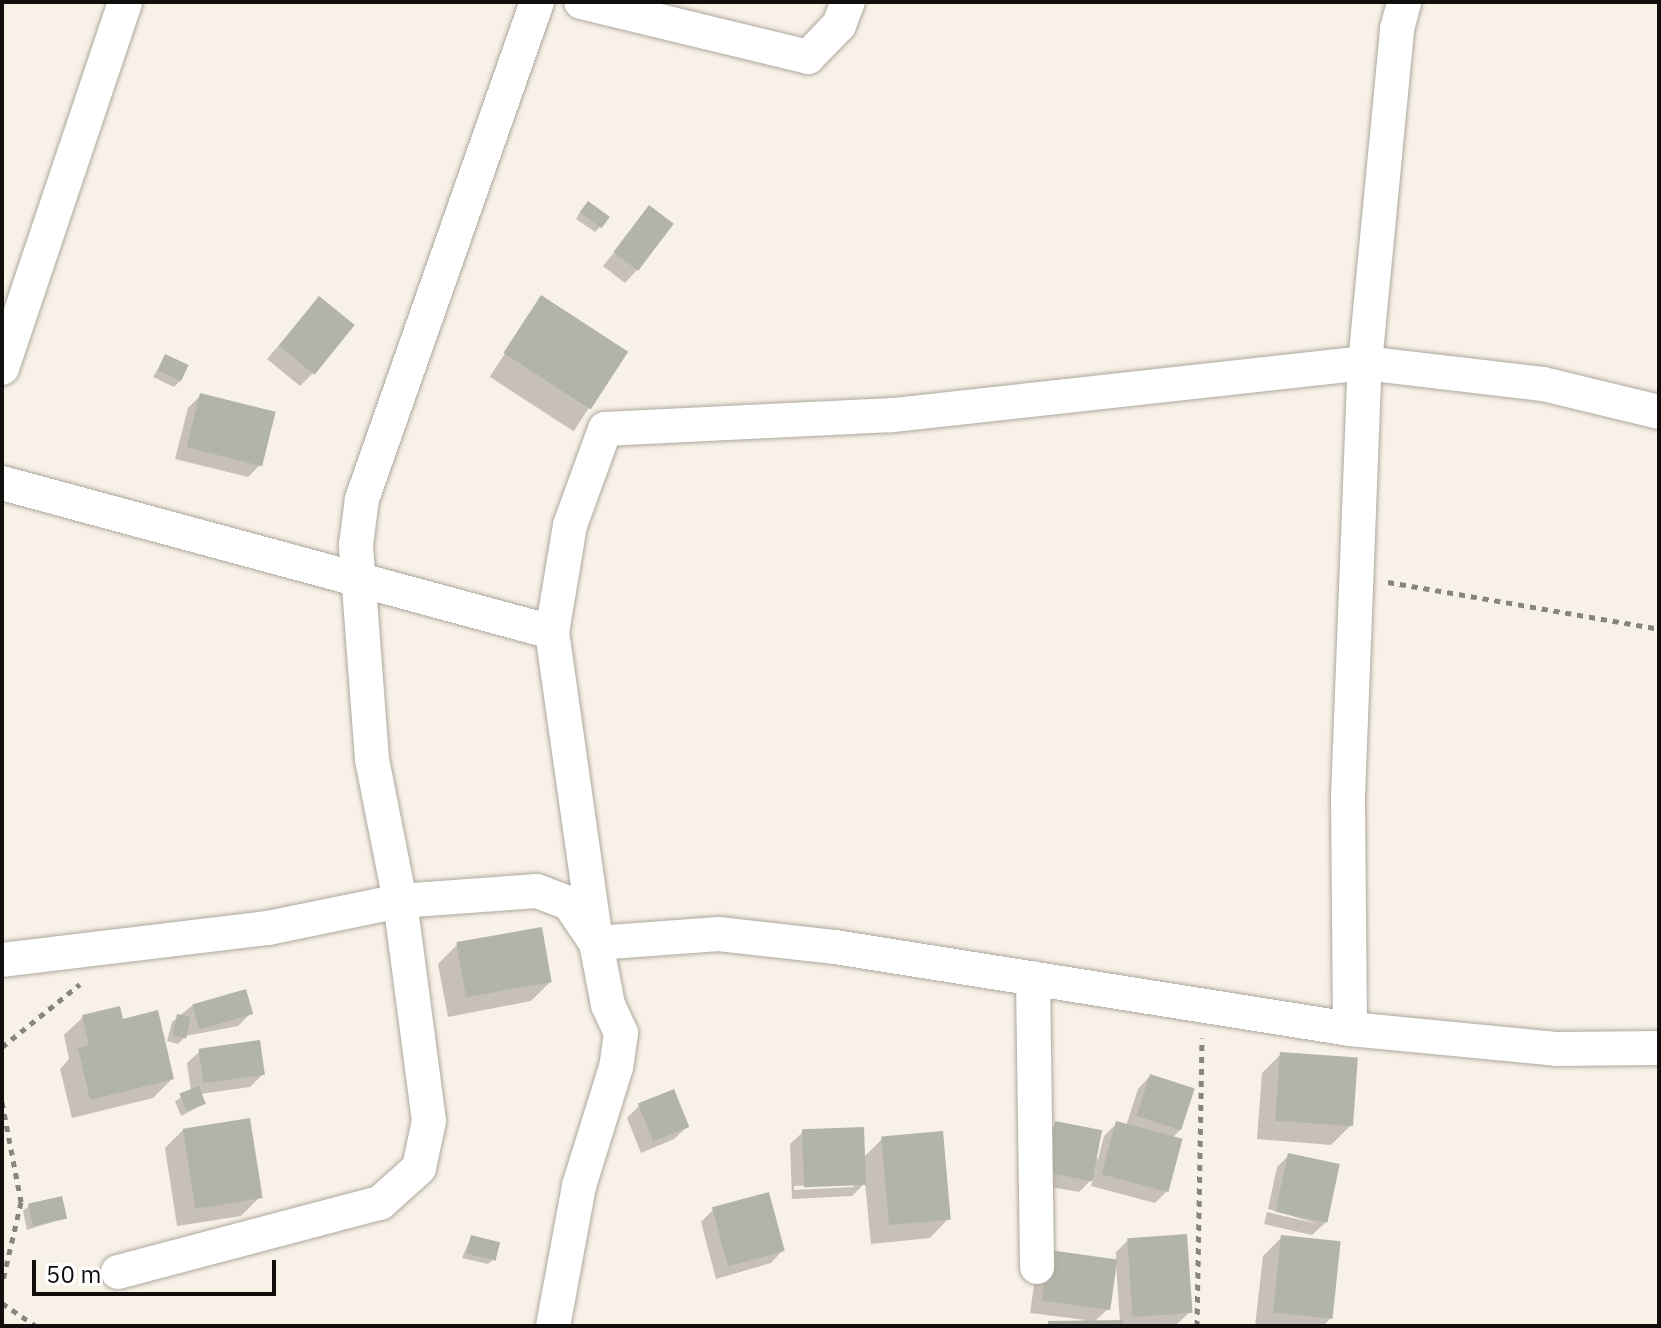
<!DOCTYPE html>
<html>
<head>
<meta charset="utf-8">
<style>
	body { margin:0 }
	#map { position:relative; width:1661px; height:1328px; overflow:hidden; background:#f8f1e7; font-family:"IBM Plex Sans",sans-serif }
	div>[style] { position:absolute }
	.shadow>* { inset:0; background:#0003; transform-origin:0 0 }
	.building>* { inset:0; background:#b3b4a9; transform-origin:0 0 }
	.path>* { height:5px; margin-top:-2.5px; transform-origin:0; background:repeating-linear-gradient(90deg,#89847d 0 6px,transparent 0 12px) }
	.roads { filter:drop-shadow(0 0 2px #ada89e) drop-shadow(0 0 2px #ada89e) }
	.minor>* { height:34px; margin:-17px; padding:0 17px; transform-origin:17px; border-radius:17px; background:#fff }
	span { translate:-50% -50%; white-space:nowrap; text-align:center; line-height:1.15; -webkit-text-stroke:8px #fff; paint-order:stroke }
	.frame { position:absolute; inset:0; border:4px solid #110f0b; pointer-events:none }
	.scale { position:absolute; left:32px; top:1260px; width:244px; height:36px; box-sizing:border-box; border:4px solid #110f0b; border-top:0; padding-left:10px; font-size:24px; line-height:28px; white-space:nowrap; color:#110f0b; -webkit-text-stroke:6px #fff; paint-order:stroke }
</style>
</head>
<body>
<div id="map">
	<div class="shadow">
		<i style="clip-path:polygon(650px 208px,637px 270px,625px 283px,603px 266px)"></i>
		<i style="clip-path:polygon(582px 209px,600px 227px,595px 232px,576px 219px)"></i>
		<i style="clip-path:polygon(319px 298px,313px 373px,300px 386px,267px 359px)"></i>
		<i style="left:541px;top:298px;width:100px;height:94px;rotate:33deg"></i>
		<i style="clip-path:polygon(166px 356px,180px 381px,174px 387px,153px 377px)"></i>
		<i style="clip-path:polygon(200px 396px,261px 464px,248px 477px,175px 459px,188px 408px)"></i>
		<i style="clip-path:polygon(457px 945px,550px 982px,531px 1001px,448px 1017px,438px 964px)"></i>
		<i style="clip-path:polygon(193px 1005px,251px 1013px,238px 1026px,186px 1036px,178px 1044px,167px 1041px,172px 1022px)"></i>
		<i style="clip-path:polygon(83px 1017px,121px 1021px,172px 1079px,153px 1098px,72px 1118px,60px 1069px,69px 1059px,64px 1035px)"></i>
		<i style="clip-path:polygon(200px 1051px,263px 1074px,250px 1087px,200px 1094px,204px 1104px,181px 1116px,175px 1101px,191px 1092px,187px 1063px)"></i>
		<i style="clip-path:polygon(1281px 1054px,1350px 1126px,1331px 1145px,1257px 1139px,1262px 1073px)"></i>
		<i style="clip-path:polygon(1150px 1076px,1180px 1130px,1172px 1138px,1167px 1191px,1155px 1203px,1091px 1186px,1093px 1178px,1079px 1192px,1034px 1184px,1043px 1136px,1055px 1124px,1098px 1159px,1104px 1136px,1117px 1123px,1126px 1126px,1138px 1089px)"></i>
		<i style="clip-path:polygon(639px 1106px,687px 1127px,674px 1139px,641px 1153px,627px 1118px)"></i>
		<i style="clip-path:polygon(184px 1129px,260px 1197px,241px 1216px,177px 1226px,165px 1148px)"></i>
		<i style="clip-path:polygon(evenodd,803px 1132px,863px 1158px,882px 1139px,948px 1219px,930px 1238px,871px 1244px,865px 1183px,852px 1196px,792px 1199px,790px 1144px,803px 1132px,854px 1183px,854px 1187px,794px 1190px,794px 1186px,854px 1183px)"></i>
		<i style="clip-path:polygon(1289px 1155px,1325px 1223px,1312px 1235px,1264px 1224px,1267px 1212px,1318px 1224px,1268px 1209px,1277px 1167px)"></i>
		<i style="clip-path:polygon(29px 1206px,65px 1218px,27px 1230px,23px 1211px)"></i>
		<i style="clip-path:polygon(713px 1210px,783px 1250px,771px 1263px,716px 1279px,701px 1222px)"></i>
		<i style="clip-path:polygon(471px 1237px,494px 1259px,488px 1264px,462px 1258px)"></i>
		<i style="clip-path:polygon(1282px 1237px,1331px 1318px,1323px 1326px,1255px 1326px,1263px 1256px)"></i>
		<i style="clip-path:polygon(evenodd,1128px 1240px,1190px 1312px,1177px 1324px,1046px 1326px,1086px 1320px,1030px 1313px,1037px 1265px,1116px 1261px,1116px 1252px,1128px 1240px,1116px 1263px,1120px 1322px,1094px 1322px,1108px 1309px,1116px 1263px)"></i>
	</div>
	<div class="building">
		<i style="left:588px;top:201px;width:27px;height:14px;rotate:36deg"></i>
		<i style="left:649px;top:205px;width:31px;height:59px;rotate:37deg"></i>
		<i style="left:541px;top:295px;width:104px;height:69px;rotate:33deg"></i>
		<i style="left:319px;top:296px;width:46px;height:64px;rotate:39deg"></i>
		<i style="left:165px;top:354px;width:26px;height:18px;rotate:25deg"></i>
		<i style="left:200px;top:393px;width:78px;height:56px;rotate:14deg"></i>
		<i style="left:542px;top:927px;width:56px;height:87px;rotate:80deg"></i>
		<i style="left:246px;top:989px;width:26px;height:56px;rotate:74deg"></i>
		<i style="clip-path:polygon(120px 1006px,123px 1019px,158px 1010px,174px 1079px,90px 1100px,78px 1048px,89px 1045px,82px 1015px)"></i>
		<i style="left:177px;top:1014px;width:14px;height:22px;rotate:12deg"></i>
		<i style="left:260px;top:1040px;width:35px;height:62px;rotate:82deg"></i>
		<i style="left:1280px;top:1052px;width:78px;height:69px;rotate:4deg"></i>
		<i style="left:1150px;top:1074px;width:47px;height:44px;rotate:18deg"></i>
		<i style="left:199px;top:1086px;width:19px;height:21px;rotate:69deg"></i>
		<i style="left:674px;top:1089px;width:41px;height:39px;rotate:68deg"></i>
		<i style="left:250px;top:1118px;width:81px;height:68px;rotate:81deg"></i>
		<i style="left:1055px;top:1121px;width:48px;height:52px;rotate:11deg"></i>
		<i style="left:1116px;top:1121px;width:69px;height:55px;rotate:15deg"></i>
		<i style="left:864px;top:1127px;width:58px;height:62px;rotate:88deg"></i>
		<i style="left:943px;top:1131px;width:89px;height:62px;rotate:85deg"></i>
		<i style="left:1288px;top:1153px;width:53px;height:60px;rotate:12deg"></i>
		<i style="left:769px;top:1192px;width:61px;height:59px;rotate:75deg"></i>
		<i style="left:62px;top:1196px;width:23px;height:35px;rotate:77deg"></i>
		<i style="left:1187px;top:1234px;width:79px;height:60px;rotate:86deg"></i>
		<i style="left:471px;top:1235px;width:30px;height:19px;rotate:14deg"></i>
		<i style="left:1281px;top:1235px;width:60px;height:78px;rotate:6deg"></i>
		<i style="left:1049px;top:1250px;width:69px;height:51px;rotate:8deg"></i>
		<i style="clip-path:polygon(1123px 1320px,1123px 1326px,1048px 1326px,1048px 1321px)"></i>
	</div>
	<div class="path">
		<i style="left:1388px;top:582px;width:275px;rotate:9.8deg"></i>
		<i style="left:2px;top:1047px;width:100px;rotate:-38.9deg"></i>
		<i style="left:2px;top:1102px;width:102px;rotate:79.2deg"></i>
		<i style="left:21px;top:1202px;width:84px;rotate:103deg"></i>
		<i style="left:2px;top:1303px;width:41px;rotate:34.1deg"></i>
		<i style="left:1197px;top:1326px;width:288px;rotate:-89deg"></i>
	</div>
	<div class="roads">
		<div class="minor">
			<i style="left:581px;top:2px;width:234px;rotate:13.6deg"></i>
			<i style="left:808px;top:57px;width:45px;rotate:-45.9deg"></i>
			<i style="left:839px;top:25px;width:25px;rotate:-69deg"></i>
			<i style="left:2px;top:368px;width:386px;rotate:-71.4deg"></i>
			<i style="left:1659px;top:412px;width:119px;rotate:-166.4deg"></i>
			<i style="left:1543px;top:384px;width:179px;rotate:-173.3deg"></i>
			<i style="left:1365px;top:363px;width:477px;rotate:173.7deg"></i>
			<i style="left:891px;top:415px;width:286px;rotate:177.2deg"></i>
			<i style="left:605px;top:429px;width:102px;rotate:110deg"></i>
			<i style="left:570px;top:525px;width:109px;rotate:99.5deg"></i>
			<i style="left:552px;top:632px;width:314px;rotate:81.9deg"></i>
			<i style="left:596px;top:943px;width:123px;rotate:-4.2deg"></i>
			<i style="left:719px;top:934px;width:117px;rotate:6.4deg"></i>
			<i style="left:835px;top:947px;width:521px;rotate:9.05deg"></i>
			<i style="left:1350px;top:1029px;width:207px;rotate:5.5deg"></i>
			<i style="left:1556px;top:1049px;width:103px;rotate:-0.6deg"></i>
			<i style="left:2px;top:483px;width:570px;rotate:15.16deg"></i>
			<i style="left:2px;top:960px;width:268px;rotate:-6.9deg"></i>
			<i style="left:268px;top:928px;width:135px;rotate:-11.6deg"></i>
			<i style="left:400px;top:901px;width:137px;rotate:-4.2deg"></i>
			<i style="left:537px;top:891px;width:34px;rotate:21deg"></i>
			<i style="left:569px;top:903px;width:48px;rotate:56deg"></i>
			<i style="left:596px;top:943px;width:63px;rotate:79deg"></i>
			<i style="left:608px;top:1005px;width:31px;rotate:65deg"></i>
			<i style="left:621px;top:1033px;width:34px;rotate:98deg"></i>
			<i style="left:616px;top:1067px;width:125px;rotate:107.3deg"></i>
			<i style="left:579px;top:1186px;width:142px;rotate:100.5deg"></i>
			<i style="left:1033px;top:978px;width:289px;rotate:89.2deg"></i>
			<i style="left:1350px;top:1029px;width:232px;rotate:-90.5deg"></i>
			<i style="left:1348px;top:797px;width:434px;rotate:-87.8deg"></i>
			<i style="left:1365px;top:363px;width:336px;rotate:-84.5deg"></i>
			<i style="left:1397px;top:29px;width:28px;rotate:-75deg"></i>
			<i style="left:118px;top:1272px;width:271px;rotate:-14.8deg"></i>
			<i style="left:380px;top:1203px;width:52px;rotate:-41.9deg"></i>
			<i style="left:419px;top:1168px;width:48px;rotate:-78deg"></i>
			<i style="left:429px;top:1121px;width:222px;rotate:-97.5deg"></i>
			<i style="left:400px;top:901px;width:145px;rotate:-101.2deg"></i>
			<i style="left:372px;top:759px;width:215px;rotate:-94.3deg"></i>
			<i style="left:356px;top:545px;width:46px;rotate:-82.6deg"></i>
			<i style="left:362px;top:499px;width:527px;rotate:-70.6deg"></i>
		</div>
	</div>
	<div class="frame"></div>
	<div class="scale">50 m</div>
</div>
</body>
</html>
